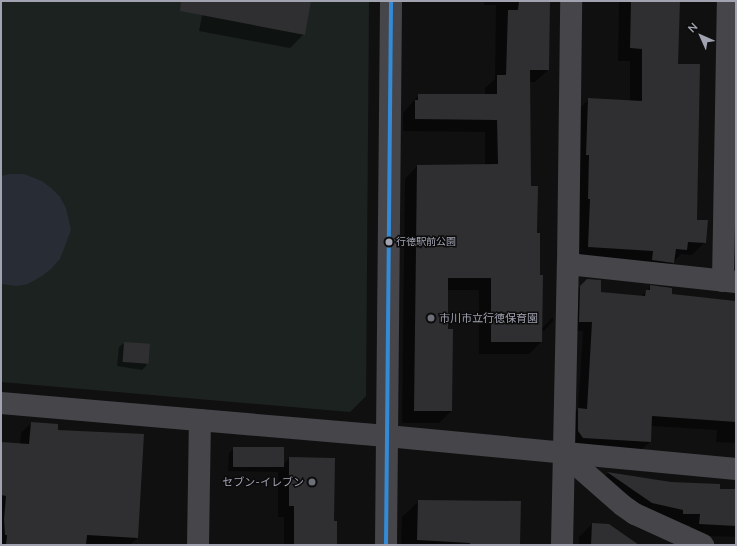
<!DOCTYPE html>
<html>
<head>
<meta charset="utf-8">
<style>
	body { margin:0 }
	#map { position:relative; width:737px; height:546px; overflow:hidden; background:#101011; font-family:Mulish,"Noto Sans JP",sans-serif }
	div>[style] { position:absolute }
	.green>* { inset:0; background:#1c221f }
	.water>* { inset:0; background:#282c35 }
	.shadow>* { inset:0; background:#0007 }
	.building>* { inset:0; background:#2f2f31; transform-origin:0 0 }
	.minor>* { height:22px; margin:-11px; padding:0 11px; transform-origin:11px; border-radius:11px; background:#46464a }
	.tertiary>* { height:22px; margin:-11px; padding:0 11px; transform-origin:11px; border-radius:11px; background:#46464a }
	.bus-1>* { height:4px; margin:-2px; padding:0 2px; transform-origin:2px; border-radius:2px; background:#338bd7 }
	.dots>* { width:11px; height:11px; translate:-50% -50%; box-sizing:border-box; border:2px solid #0b0b0c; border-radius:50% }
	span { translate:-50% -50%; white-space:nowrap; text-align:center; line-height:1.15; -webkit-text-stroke:3px #0b0b0c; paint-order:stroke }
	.bus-label { font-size:10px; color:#a1a3b1 }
	.left { translate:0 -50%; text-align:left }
	.poi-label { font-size:11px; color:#a1a3b1 }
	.right { translate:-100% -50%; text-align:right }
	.frame { position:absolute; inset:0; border:2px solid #a1a3b1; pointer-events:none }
	.north { position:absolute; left:681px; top:16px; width:40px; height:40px; -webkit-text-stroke:3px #0b0b0c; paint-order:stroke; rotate:315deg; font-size:11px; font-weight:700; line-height:16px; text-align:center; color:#a1a3b1 }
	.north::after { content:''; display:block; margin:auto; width:14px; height:18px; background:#a1a3b1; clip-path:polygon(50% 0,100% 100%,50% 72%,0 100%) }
</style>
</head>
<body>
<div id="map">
	<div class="green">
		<i style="clip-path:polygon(1px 1px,369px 1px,366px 396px,350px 412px,1px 382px)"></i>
	</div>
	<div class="water">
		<i style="clip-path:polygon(9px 174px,24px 174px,42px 181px,51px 188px,60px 197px,66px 208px,71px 230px,60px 259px,51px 269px,42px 276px,28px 284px,16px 286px,1px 284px,1px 176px)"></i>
	</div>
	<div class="shadow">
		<i style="clip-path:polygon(205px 1px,310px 1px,304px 34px,290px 48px,199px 31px)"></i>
		<i style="clip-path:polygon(484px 1px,549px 1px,548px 70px,535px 82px,529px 82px,530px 187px,536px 234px,541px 329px,553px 317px,553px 321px,544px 331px,541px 331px,541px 342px,529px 354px,479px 354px,479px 290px,447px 290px,446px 330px,451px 411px,439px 423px,402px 423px,405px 179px,417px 166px,485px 165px,485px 132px,403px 131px,403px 113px,419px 95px,485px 95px,485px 88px,495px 79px,496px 5px,484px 5px)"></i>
		<i style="clip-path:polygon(619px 1px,679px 1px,677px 65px,696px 221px,705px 242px,692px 255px,681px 254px,661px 275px,576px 260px,576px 112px,589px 99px,630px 101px,630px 61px,618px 61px)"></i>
		<i style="clip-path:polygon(736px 252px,736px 283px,730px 258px)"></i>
		<i style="clip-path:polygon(587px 280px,600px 292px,642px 296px,651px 286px,671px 295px,736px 301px,736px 443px,716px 442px,717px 430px,651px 426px,650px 442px,640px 451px,574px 447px,569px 418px,578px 409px,583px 331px,571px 331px,578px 289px)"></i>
		<i style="clip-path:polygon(124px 343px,147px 365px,142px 370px,117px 366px,119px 347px)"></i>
		<i style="clip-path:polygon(31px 423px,57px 431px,137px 538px,130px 545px,1px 545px,1px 443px,20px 444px,21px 433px)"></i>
		<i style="clip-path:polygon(234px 448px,284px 464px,289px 458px,333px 522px,336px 545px,284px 545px,284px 517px,278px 517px,278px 472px,228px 471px,229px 453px)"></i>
		<i style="clip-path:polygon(608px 473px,719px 490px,736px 490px,736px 537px,689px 535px,690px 525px,672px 524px,597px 484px)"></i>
		<i style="clip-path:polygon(419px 501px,519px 545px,401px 545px,402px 517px)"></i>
		<i style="clip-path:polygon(592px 524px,609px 525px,624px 545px,579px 545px,579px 537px)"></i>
	</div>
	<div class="building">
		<i style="clip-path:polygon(181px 1px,311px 1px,305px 35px,180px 11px)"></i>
		<i style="clip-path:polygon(519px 1px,550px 1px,549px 70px,530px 70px,531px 186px,538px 186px,537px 233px,540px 233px,540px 275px,543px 275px,542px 342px,491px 342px,491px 278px,448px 278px,448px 329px,453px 329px,452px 411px,414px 411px,417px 165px,498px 164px,497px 120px,415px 119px,415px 100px,418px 100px,418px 94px,497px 94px,497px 75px,506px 75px,508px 10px,518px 10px)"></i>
		<i style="clip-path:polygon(631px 1px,680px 1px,678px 64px,700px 64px,697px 220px,708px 220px,706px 243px,688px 242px,687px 250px,676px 249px,674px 263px,652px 260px,653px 251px,588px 247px,590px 199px,588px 199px,589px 155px,586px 155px,588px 98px,642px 101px,642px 49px,630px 48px)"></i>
		<i style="clip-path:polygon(587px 279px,601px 280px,601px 292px,645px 296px,646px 290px,650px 290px,650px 285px,672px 288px,672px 294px,736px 301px,736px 422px,652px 416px,651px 442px,583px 438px,578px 431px,578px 408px,587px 409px,592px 322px,579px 322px,580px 286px)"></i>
		<i style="left:124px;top:342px;width:26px;height:20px;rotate:4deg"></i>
		<i style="clip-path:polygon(31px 422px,58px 424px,58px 430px,144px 434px,138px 538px,87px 535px,86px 545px,6px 545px,7px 535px,5px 535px,4px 519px,6px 496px,1px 495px,1px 442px,29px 444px)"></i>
		<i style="left:233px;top:447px;width:51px;height:20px"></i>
		<i style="clip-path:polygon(289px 457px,335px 458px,334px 521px,337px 521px,337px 545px,294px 545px,294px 506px,289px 506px)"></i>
		<i style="clip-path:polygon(607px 472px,671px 482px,720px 484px,720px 489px,736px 489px,736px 526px,699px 524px,700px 514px,683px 514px,683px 510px,652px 503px)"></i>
		<i style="clip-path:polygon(418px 500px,521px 501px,520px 545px,470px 545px,470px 543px,417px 540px)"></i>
		<i style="clip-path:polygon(592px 523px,609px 524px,639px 545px,591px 545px)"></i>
	</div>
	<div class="minor">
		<i style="left:568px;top:264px;width:169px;rotate:6.1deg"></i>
		<i style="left:723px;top:281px;width:280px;rotate:-89deg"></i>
		<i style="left:198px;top:545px;width:125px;rotate:-89.1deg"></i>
		<i style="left:562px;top:545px;width:281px;rotate:-88.8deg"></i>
		<i style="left:568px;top:264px;width:263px;rotate:-89.3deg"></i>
	</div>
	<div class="tertiary">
		<i style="left:1px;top:403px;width:387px;rotate:4.9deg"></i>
		<i style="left:387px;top:436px;width:351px;rotate:5.4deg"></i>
		<i style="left:564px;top:454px;width:77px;rotate:41.3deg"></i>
		<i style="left:622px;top:505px;width:16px;rotate:35deg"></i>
		<i style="left:635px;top:514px;width:75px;rotate:24.5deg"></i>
		<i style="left:386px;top:545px;width:544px;rotate:-89.47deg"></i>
	</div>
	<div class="bus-1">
		<i style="left:386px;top:545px;width:544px;rotate:-89.47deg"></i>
	</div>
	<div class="dots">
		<i style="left:389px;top:242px;background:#a1a3b1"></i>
		<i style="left:431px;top:318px;background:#6e7079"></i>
		<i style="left:312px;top:482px;background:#6e7079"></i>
	</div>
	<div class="bus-label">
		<span class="left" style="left:396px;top:242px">行徳駅前公園</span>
	</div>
	<div class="poi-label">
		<span class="left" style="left:439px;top:318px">市川市立行徳保育園</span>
		<span class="right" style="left:304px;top:482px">セブン-イレブン</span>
	</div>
	<div class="frame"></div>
	<div class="north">N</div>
</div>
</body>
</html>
